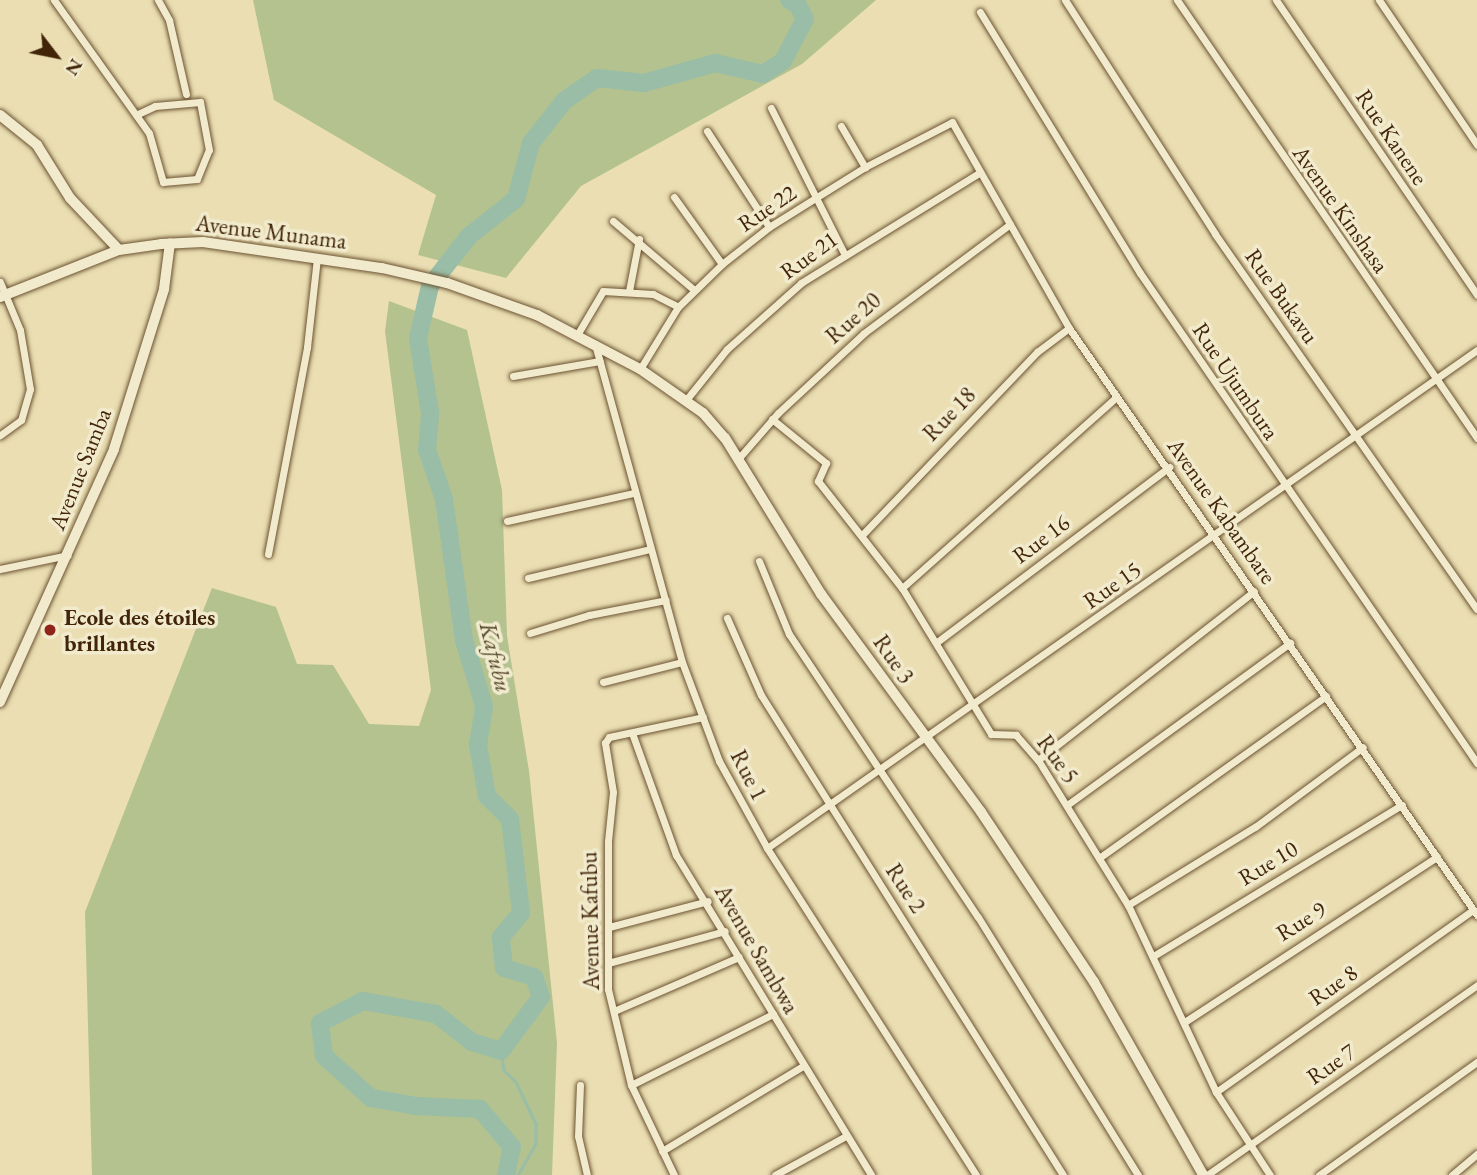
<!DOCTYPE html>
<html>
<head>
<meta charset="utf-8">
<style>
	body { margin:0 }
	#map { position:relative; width:1477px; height:1175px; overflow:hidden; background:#eadeb2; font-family:"EB Garamond",serif }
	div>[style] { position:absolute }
	.green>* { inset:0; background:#b3c28f }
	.stream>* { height:2.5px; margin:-1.25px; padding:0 1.25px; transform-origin:1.25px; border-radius:1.25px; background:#99bda7 }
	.river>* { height:18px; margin:-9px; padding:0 9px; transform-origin:9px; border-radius:9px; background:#99bda7 }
	.roads { filter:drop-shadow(0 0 2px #6c5332) drop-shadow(0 0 2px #6c5332) }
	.street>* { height:7px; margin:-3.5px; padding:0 3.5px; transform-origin:3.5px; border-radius:3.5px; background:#f1eacd }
	.secondary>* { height:10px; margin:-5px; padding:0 5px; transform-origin:5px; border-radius:5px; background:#f1eacd }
	.dots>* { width:19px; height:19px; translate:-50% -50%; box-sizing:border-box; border:4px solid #f1eacd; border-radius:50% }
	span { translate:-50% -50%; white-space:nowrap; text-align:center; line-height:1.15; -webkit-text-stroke:7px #f1eacd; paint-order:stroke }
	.street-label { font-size:23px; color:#422508 }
	.poi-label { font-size:23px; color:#422508; font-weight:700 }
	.left { translate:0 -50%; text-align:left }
	.water-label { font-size:24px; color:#584b30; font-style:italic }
	.north { position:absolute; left:21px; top:21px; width:70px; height:70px; -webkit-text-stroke:5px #f1eacd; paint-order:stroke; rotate:122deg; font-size:19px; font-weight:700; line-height:28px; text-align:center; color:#422508 }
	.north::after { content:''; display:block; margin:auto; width:24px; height:32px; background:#422508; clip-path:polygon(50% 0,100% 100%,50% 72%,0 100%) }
</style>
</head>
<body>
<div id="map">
	<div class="green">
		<i style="clip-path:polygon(253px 0,876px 0,802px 64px,581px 186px,506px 278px,418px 255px,436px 195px,274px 100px)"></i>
		<i style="clip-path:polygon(389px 301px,467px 330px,502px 490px,507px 636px,529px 771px,557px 1043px,552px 1175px,92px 1175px,85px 912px,212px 588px,276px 607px,297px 664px,333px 665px,369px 724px,419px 726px,431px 690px,385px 331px)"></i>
	</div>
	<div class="stream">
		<i style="left:501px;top:1051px;width:19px;rotate:81deg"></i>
		<i style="left:504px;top:1070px;width:17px;rotate:45deg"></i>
		<i style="left:516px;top:1082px;width:47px;rotate:64.5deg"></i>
		<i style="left:536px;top:1124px;width:20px;rotate:90deg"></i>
		<i style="left:536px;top:1144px;width:36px;rotate:120deg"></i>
	</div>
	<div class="river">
		<i style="left:506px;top:1175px;width:29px;rotate:-78deg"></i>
		<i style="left:512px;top:1147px;width:50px;rotate:-130.1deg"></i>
		<i style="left:480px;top:1109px;width:64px;rotate:-177.3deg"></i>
		<i style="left:416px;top:1106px;width:46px;rotate:-169.9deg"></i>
		<i style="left:371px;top:1098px;width:63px;rotate:-138.2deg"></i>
		<i style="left:324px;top:1056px;width:33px;rotate:-97deg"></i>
		<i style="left:320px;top:1023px;width:48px;rotate:-27.1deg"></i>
		<i style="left:363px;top:1001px;width:74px;rotate:10.1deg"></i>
		<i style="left:436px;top:1014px;width:46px;rotate:37.9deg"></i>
		<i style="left:472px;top:1042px;width:30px;rotate:17deg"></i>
		<i style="left:501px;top:1051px;width:67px;rotate:-53.5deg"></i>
		<i style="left:541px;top:997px;width:21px;rotate:-109deg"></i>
		<i style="left:534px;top:977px;width:31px;rotate:-163deg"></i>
		<i style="left:504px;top:968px;width:31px;rotate:-96deg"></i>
		<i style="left:501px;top:937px;width:31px;rotate:-50deg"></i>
		<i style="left:521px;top:913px;width:95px;rotate:-96.7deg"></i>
		<i style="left:510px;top:819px;width:33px;rotate:-135deg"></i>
		<i style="left:487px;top:796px;width:52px;rotate:-100deg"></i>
		<i style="left:478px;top:745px;width:39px;rotate:-81deg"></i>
		<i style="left:484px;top:706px;width:69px;rotate:-106.9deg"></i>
		<i style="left:464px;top:640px;width:142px;rotate:-98.1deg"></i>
		<i style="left:444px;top:499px;width:52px;rotate:-109.1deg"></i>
		<i style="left:427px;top:450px;width:37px;rotate:-85deg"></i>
		<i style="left:430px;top:413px;width:76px;rotate:-99.1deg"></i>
		<i style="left:418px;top:338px;width:53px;rotate:-77deg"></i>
		<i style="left:430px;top:286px;width:63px;rotate:-52deg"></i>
		<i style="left:469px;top:236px;width:60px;rotate:-38.2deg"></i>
		<i style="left:516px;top:199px;width:58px;rotate:-75deg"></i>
		<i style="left:531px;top:143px;width:53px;rotate:-51.8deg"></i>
		<i style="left:564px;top:101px;width:40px;rotate:-34.9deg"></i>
		<i style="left:597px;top:78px;width:47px;rotate:6.1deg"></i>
		<i style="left:644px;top:83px;width:74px;rotate:-15.7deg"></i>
		<i style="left:715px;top:63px;width:49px;rotate:12.9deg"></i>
		<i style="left:763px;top:74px;width:24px;rotate:-33deg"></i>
		<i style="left:783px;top:61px;width:47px;rotate:-62.4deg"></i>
		<i style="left:805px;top:19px;width:16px;rotate:-117deg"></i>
		<i style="left:798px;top:5px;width:10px;rotate:-151deg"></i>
	</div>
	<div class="roads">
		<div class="street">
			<i style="left:54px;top:0;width:163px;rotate:54.5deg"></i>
			<i style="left:149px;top:133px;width:51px;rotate:74.1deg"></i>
			<i style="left:163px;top:182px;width:34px;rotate:-5deg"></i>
			<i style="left:197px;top:179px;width:31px;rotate:-68deg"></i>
			<i style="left:209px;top:150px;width:49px;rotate:-100.6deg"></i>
			<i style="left:200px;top:102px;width:45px;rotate:174.9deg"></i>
			<i style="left:155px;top:106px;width:21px;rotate:155deg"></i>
			<i style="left:158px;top:0;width:23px;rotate:61deg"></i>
			<i style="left:169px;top:20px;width:76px;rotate:77.1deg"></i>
			<i style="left:1065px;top:0;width:278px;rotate:57.3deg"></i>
			<i style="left:1215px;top:234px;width:457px;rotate:55.1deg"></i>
			<i style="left:1177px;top:0;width:531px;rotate:55.59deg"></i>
			<i style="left:1276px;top:0;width:357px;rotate:55.7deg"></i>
			<i style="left:1379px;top:0;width:175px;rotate:55.9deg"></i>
			<i style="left:980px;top:12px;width:306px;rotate:58.5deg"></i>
			<i style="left:1140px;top:273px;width:595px;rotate:55.48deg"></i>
			<i style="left:771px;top:108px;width:162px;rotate:63.3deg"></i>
			<i style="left:841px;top:126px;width:48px;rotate:59.7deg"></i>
			<i style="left:707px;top:131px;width:114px;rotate:57.1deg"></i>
			<i style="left:674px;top:197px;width:82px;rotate:54.4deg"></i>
			<i style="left:613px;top:221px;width:106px;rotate:40.4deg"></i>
			<i style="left:0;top:282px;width:52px;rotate:67.4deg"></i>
			<i style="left:20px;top:330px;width:60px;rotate:80.4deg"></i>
			<i style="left:30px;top:389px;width:32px;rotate:106deg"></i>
			<i style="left:21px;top:420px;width:26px;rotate:144deg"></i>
			<i style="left:629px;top:291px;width:53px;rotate:-79.1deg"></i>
			<i style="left:577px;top:335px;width:51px;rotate:-59.4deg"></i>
			<i style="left:603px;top:291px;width:50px;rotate:3.4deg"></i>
			<i style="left:653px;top:294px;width:28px;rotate:27deg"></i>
			<i style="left:595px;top:344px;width:330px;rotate:74.7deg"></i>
			<i style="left:682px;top:662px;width:106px;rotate:69.5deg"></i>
			<i style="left:719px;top:761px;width:99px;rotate:61.1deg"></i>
			<i style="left:767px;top:848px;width:388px;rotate:57.4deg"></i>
			<i style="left:640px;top:369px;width:73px;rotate:-58.5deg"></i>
			<i style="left:678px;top:307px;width:62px;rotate:-44.3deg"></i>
			<i style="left:722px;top:264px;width:60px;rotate:-38.2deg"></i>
			<i style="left:769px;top:227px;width:113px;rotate:-32deg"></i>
			<i style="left:865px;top:167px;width:98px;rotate:-27.3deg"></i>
			<i style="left:952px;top:122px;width:237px;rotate:60.4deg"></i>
			<i style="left:1069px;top:328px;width:715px;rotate:55.2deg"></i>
			<i style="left:513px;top:376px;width:88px;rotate:-9.8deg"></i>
			<i style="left:686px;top:400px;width:65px;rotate:-51.2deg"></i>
			<i style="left:727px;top:349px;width:99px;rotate:-41.7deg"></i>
			<i style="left:801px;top:283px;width:209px;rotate:-31.7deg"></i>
			<i style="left:772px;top:419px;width:70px;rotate:39.2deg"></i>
			<i style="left:826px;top:463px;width:20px;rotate:114deg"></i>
			<i style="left:818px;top:481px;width:136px;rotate:51.9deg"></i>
			<i style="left:902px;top:588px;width:171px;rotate:58.6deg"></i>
			<i style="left:991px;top:734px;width:25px;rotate:2deg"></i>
			<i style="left:1016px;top:735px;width:33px;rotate:49deg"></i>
			<i style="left:1038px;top:760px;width:171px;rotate:58.2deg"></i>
			<i style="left:1128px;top:905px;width:207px;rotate:64.8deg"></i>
			<i style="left:1216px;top:1092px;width:99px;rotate:57deg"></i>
			<i style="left:738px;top:459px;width:61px;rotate:-49deg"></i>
			<i style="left:778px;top:413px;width:117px;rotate:-42.9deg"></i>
			<i style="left:864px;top:333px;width:182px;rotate:-36.7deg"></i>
			<i style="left:507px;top:521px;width:129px;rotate:-12.5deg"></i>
			<i style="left:863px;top:534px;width:252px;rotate:-46.3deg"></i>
			<i style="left:1037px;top:352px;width:40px;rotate:-37deg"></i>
			<i style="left:268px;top:554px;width:211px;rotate:-79.3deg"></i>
			<i style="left:307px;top:347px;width:90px;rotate:-83.6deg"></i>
			<i style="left:759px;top:561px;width:79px;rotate:67.7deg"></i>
			<i style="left:789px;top:634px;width:340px;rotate:56.3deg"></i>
			<i style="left:978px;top:917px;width:304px;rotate:58.2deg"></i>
			<i style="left:0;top:569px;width:69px;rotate:-11.6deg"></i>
			<i style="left:528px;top:578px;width:125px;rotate:-13.4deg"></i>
			<i style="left:902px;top:588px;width:287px;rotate:-41.7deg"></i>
			<i style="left:727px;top:618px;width:84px;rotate:66.2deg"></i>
			<i style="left:761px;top:695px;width:567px;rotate:57.82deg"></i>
			<i style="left:530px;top:633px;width:62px;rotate:-17deg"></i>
			<i style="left:589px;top:615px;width:78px;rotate:-11deg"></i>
			<i style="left:937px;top:642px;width:291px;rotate:-37deg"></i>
			<i style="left:603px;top:682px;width:81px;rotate:-14.2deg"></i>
			<i style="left:632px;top:733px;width:130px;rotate:70.2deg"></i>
			<i style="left:676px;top:855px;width:375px;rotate:58.6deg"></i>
			<i style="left:1038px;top:760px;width:274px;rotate:-38deg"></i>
			<i style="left:1067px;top:805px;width:276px;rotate:-36deg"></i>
			<i style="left:767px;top:848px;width:867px;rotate:-35.05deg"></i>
			<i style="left:1099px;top:858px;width:279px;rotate:-35.5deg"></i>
			<i style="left:1128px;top:905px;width:149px;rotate:-31.6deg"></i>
			<i style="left:1255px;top:827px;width:134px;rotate:-36.5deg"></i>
			<i style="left:609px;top:927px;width:102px;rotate:-14.7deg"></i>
			<i style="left:1155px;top:955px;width:289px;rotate:-31.3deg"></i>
			<i style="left:608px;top:963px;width:121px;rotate:-15.3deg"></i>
			<i style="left:614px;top:1011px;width:136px;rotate:-23.4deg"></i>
			<i style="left:1186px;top:1021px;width:300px;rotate:-33.2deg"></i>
			<i style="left:580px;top:1085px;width:51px;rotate:92.2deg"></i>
			<i style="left:578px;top:1136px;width:40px;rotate:77deg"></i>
			<i style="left:631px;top:1085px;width:159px;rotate:-26.6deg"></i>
			<i style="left:1216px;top:1092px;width:315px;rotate:-35.3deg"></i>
			<i style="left:662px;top:1151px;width:165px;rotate:-31.1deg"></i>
			<i style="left:674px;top:1175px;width:100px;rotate:-115.5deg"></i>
			<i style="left:631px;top:1085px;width:99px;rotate:-103.5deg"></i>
			<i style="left:608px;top:989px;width:148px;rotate:-90deg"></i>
			<i style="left:608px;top:841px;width:49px;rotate:-84.2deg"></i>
			<i style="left:613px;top:792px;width:50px;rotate:-99.3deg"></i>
			<i style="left:605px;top:743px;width:7px;rotate:-56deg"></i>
			<i style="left:609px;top:737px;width:96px;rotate:-12deg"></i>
			<i style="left:775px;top:1175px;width:81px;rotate:-28.8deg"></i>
			<i style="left:1207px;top:1175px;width:330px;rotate:-35.1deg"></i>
			<i style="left:1319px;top:1175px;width:194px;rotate:-35.6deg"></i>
			<i style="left:1452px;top:1175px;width:33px;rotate:-40deg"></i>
		</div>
		<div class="secondary">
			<i style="left:0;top:115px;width:48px;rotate:39deg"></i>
			<i style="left:37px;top:145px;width:62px;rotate:58.1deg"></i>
			<i style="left:70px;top:198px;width:71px;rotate:46.7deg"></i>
			<i style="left:0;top:297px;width:128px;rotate:-21.6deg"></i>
			<i style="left:119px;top:250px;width:42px;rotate:-8.1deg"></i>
			<i style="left:161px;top:244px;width:42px;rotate:-2.7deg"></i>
			<i style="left:203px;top:242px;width:181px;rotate:8.3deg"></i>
			<i style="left:382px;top:268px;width:67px;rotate:13deg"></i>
			<i style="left:447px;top:283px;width:96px;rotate:19.6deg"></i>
			<i style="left:537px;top:315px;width:116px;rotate:27.7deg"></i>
			<i style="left:640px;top:369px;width:77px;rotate:34.9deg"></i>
			<i style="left:703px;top:413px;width:33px;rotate:49deg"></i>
			<i style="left:725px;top:438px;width:183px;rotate:58.4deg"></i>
			<i style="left:821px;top:594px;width:270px;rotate:53.7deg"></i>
			<i style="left:981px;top:812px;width:204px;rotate:56.4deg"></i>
			<i style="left:1094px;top:982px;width:222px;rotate:60.5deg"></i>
			<i style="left:0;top:702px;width:277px;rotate:-65.7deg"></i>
			<i style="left:114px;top:449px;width:168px;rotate:-72.6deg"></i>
			<i style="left:164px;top:289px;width:46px;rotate:-82.6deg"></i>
		</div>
	</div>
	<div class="dots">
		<i style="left:50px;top:630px;background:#8f2418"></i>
	</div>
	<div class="street-label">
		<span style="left:1392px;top:137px;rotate:56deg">Rue Kanene</span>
		<span style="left:767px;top:208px;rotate:-34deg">Rue 22</span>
		<span style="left:1341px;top:209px;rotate:55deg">Avenue Kinshasa</span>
		<span style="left:271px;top:232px;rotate:7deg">Avenue Munama</span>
		<span style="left:809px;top:255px;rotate:-36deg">Rue 21</span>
		<span style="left:1282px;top:296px;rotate:55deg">Rue Bukavu</span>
		<span style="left:853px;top:318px;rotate:-41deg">Rue 20</span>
		<span style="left:1236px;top:381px;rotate:56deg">Rue Ujumbura</span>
		<span style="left:949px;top:414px;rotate:-46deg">Rue 18</span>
		<span style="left:80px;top:469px;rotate:-68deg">Avenue Samba</span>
		<span style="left:1222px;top:511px;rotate:55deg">Avenue Kabambare</span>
		<span style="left:1041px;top:539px;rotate:-37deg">Rue 16</span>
		<span style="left:1112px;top:585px;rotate:-35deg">Rue 15</span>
		<span style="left:894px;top:659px;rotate:55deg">Rue 3</span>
		<span style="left:1058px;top:759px;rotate:54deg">Rue 5</span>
		<span style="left:749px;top:775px;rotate:63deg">Rue 1</span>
		<span style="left:1268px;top:863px;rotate:-31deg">Rue 10</span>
		<span style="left:906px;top:888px;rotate:57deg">Rue 2</span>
		<span style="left:590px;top:921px;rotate:-91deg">Avenue Kafubu</span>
		<span style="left:1301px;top:921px;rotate:-32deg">Rue 9</span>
		<span style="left:757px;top:949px;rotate:60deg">Avenue Sambwa</span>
		<span style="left:1333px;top:985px;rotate:-35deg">Rue 8</span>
		<span style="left:1331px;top:1064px;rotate:-35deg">Rue 7</span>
	</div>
	<div class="poi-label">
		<span class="left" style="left:64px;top:630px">Ecole des étoiles<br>brillantes</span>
	</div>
	<div class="water-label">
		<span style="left:496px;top:657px;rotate:76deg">Kafubu</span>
	</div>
	<div class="north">N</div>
</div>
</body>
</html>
